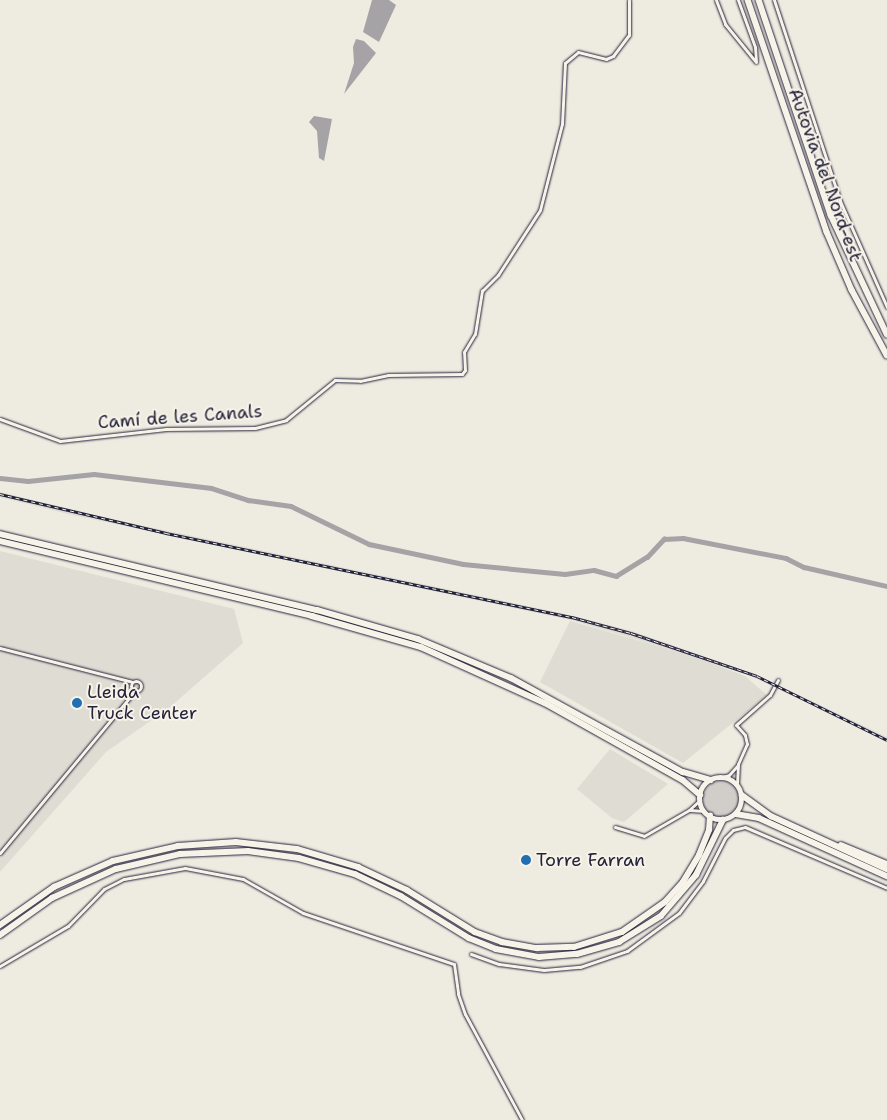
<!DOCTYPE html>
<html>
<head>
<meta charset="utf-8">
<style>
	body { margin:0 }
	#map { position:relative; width:887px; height:1120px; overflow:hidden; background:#eeebe1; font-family:"Shantell Sans",sans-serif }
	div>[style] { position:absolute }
	.built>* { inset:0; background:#dfdcd4 }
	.green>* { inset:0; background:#d1cdc9 }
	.round { border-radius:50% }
	.water>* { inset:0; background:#a6a3a6 }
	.canal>* { height:4.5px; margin:-2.25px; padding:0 2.25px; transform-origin:2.25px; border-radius:2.25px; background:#a6a3a6 }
	.roads { filter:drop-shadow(0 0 1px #22223b) drop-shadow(0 0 1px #22223b) }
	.street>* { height:3px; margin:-1.5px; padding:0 1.5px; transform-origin:1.5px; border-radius:1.5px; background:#f7f3e8 }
	.street>.ring { margin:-1.5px; padding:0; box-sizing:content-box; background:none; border:3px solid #f7f3e8; border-radius:50% }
	.highway>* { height:5.5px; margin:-2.75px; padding:0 2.75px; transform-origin:2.75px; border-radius:2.75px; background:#f7f3e8 }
	.highway>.ring { margin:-2.75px; padding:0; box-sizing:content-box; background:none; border:5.5px solid #f7f3e8; border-radius:50% }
	.rail>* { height:3px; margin-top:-1.5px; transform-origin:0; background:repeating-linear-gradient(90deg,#f7f3e8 0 4px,#22223b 0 8px); box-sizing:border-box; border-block:1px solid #22223b }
	.dots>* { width:14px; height:14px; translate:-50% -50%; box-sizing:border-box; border:2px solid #f7f3e8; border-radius:50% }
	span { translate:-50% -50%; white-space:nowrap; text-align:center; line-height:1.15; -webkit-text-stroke:4px #f7f3e8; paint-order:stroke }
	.street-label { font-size:18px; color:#22223b }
	.poi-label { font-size:18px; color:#22223b }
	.left { translate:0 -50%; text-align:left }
</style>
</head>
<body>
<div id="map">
	<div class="built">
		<i style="clip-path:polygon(0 492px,120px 521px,561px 613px,632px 631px,757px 675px,887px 737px,887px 741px,749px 675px,711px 663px,745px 676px,767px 695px,683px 763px,540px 682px,570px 621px,682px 653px,571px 620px,68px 514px,0 497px)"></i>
		<i style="clip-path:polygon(0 551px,234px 609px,243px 643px,169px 708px,106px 752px,0 872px)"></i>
		<i style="clip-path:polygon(610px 749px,668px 784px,624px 822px,612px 818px,577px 789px)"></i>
	</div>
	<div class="green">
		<i class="round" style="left:703px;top:781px;width:36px;height:36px"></i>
	</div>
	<div class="water">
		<i style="clip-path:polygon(372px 0,389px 0,396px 5px,379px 42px,363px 32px)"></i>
		<i style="clip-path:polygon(356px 39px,364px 41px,376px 53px,344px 94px,354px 63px,353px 47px)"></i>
		<i style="clip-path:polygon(314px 116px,332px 119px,324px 161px,319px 158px,317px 131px,309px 122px)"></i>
	</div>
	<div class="canal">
		<i style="left:0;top:478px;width:28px;rotate:6deg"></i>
		<i style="left:28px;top:481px;width:66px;rotate:-6.1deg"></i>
		<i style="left:94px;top:474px;width:118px;rotate:6.8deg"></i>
		<i style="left:211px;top:488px;width:39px;rotate:18deg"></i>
		<i style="left:248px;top:500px;width:43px;rotate:7.9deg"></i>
		<i style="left:291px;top:506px;width:87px;rotate:26deg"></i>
		<i style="left:369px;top:544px;width:96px;rotate:12deg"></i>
		<i style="left:463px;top:564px;width:102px;rotate:5.6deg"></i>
		<i style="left:565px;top:574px;width:29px;rotate:-8deg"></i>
		<i style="left:594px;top:570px;width:23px;rotate:15deg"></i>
		<i style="left:616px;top:576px;width:36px;rotate:-32deg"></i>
		<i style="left:647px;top:557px;width:25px;rotate:-47deg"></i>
		<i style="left:664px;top:539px;width:19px;rotate:-3deg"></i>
		<i style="left:683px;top:538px;width:105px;rotate:11deg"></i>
		<i style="left:786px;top:558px;width:20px;rotate:27deg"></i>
		<i style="left:804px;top:567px;width:85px;rotate:12.9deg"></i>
	</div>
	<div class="roads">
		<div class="street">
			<i style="left:716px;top:0;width:26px;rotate:69deg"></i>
			<i style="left:725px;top:24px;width:49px;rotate:50.8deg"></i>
			<i style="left:738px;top:0;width:50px;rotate:70.1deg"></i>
			<i style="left:755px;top:47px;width:14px;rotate:86deg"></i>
			<i style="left:774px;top:0;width:212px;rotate:71.8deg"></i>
			<i style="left:840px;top:201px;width:116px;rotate:66.1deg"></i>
			<i style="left:0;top:419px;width:64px;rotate:20.1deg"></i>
			<i style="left:60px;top:441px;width:107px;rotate:-6.5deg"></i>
			<i style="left:166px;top:429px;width:89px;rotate:-0.6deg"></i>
			<i style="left:255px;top:428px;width:32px;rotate:-14deg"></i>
			<i style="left:286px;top:420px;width:63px;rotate:-39.2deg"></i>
			<i style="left:335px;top:380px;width:25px;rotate:2deg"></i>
			<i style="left:360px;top:381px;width:29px;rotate:-12deg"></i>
			<i style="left:388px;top:375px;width:74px;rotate:-0.8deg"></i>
			<i style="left:462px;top:374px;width:5px;rotate:-53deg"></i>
			<i style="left:465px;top:370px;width:18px;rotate:-93deg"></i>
			<i style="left:464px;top:352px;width:21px;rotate:-59deg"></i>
			<i style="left:475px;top:334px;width:44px;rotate:-80.8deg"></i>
			<i style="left:482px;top:291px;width:23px;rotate:-45deg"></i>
			<i style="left:498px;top:275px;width:77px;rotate:-57.1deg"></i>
			<i style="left:540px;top:210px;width:89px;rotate:-75.7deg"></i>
			<i style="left:562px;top:124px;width:61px;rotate:-87.2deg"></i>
			<i style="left:565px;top:63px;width:17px;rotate:-40deg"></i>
			<i style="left:578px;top:52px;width:29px;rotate:14deg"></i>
			<i style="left:606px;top:59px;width:8px;rotate:-23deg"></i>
			<i style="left:613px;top:56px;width:26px;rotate:-53deg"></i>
			<i style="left:629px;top:35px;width:35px;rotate:-90deg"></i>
			<i style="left:0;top:648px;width:136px;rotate:14.4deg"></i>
			<i class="ring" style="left:131px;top:681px;width:7px;height:7px"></i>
			<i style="left:719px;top:778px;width:10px;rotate:-17deg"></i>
			<i style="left:729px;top:775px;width:13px;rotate:-48deg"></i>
			<i style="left:737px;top:784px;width:20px;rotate:-87deg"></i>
			<i style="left:738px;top:764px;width:22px;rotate:-66deg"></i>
			<i style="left:747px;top:744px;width:9px;rotate:-103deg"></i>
			<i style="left:745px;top:735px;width:13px;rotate:-132deg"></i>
			<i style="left:736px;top:725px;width:45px;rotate:-41.4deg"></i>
			<i style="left:770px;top:695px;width:17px;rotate:-62deg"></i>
			<i style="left:690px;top:810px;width:14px;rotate:4deg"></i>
			<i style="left:615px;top:827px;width:30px;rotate:17deg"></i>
			<i style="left:644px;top:836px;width:52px;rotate:-30deg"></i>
			<i style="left:689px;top:810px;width:15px;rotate:-42deg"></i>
			<i style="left:0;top:853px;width:211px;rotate:-50.2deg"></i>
			<i style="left:471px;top:954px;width:30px;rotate:20deg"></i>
			<i style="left:499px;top:964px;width:45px;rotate:7.6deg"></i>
			<i style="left:544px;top:970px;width:36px;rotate:-5deg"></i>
			<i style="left:580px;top:967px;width:50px;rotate:-18.8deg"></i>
			<i style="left:627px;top:951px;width:64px;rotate:-36.2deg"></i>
			<i style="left:679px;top:913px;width:40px;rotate:-53deg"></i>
			<i style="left:703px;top:881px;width:48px;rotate:-62.9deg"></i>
			<i style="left:725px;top:838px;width:11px;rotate:-45deg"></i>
			<i style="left:733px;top:830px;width:12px;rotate:-14deg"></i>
			<i style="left:745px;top:827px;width:155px;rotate:23.2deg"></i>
			<i style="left:0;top:966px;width:79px;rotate:-30.5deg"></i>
			<i style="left:68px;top:926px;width:52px;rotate:-45.8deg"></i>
			<i style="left:104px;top:889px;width:22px;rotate:-27deg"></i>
			<i style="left:124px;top:879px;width:62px;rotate:-10.2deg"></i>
			<i style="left:185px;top:868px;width:59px;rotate:10.7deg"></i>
			<i style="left:243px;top:879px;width:69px;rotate:29.5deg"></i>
			<i style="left:303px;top:913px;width:159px;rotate:18.7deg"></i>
			<i style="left:454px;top:964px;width:30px;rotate:82deg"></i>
			<i style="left:458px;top:994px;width:21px;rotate:71deg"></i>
			<i style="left:465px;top:1014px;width:120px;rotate:61.7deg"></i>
		</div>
		<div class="highway">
			<i style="left:748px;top:0;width:245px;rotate:71.2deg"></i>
			<i style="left:827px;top:232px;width:63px;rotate:66.7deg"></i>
			<i style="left:852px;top:290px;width:74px;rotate:61.7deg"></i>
			<i style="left:759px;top:0;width:227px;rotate:71.5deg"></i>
			<i style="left:831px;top:215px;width:132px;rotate:64.8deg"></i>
			<i style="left:0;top:534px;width:326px;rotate:13.5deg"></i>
			<i style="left:317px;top:610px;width:105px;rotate:16deg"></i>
			<i style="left:418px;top:639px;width:101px;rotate:22.8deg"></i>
			<i style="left:511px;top:678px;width:196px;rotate:28.7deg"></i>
			<i style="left:683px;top:772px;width:29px;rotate:16deg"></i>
			<i style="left:0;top:541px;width:321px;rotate:13.5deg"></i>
			<i style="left:312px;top:616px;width:113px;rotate:15.9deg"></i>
			<i style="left:421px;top:647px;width:136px;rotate:24.3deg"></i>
			<i style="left:545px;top:703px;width:158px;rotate:29.2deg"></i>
			<i style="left:683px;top:780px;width:23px;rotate:41deg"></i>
			<i class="ring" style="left:700px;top:778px;width:36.5px;height:36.5px"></i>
			<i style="left:742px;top:795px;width:36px;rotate:36deg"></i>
			<i style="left:771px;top:816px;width:128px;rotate:24.6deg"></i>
			<i style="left:736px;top:814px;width:23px;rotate:10deg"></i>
			<i style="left:759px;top:818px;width:141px;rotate:24.4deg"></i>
			<i style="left:841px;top:845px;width:50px;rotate:22.4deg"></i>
			<i style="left:0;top:925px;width:66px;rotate:-35.1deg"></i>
			<i style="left:54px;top:887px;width:64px;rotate:-23.8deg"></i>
			<i style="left:113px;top:861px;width:67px;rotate:-13deg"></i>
			<i style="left:178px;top:846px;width:58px;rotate:-3.9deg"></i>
			<i style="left:236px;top:842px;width:61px;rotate:6.5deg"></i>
			<i style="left:297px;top:849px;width:64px;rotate:16.4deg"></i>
			<i style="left:358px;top:867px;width:54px;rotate:25.1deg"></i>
			<i style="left:407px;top:890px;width:80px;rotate:31.7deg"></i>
			<i style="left:475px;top:932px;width:29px;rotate:20deg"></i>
			<i style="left:502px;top:942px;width:36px;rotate:10deg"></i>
			<i style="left:537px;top:948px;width:37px;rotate:-2deg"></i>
			<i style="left:574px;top:947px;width:50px;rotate:-17.4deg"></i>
			<i style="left:622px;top:932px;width:52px;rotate:-34.9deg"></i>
			<i style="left:665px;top:902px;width:27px;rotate:-48deg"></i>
			<i style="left:683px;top:882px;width:31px;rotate:-59deg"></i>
			<i style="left:699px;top:855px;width:27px;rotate:-68deg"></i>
			<i style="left:709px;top:830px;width:14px;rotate:-86deg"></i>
			<i style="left:0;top:935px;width:64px;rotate:-35.4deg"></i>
			<i style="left:52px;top:898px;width:70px;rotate:-24.4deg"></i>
			<i style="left:116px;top:869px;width:66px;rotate:-13.2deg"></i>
			<i style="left:180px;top:854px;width:68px;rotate:-2.5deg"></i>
			<i style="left:248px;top:851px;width:51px;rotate:7.8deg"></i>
			<i style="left:299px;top:858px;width:58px;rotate:15.9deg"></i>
			<i style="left:355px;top:874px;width:51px;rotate:25.6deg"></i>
			<i style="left:401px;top:896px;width:80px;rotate:31.7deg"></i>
			<i style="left:469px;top:938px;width:29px;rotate:22deg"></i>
			<i style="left:496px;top:949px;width:44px;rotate:10.5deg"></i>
			<i style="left:539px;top:957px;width:38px;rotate:-5deg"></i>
			<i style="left:577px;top:954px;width:44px;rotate:-15.9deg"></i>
			<i style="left:619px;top:942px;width:49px;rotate:-31.8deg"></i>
			<i style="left:661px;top:916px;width:54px;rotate:-49.5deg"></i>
			<i style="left:696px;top:875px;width:61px;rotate:-63.9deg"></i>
		</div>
	</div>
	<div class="rail">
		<i style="left:0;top:494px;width:171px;rotate:13.2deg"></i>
		<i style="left:166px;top:533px;width:415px;rotate:11.7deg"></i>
		<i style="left:572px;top:617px;width:61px;rotate:15.2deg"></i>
		<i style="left:631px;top:633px;width:133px;rotate:18.8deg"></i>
		<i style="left:757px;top:676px;width:145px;rotate:26.2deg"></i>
	</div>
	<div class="dots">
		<i style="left:77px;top:703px;background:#1f6fb2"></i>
		<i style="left:526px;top:860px;background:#1f6fb2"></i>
	</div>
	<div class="street-label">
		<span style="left:825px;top:175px;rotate:70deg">Autovia del Nord-est</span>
		<span style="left:180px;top:417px;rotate:-4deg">Camí de les Canals</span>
	</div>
	<div class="poi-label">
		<span class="left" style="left:87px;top:703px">Lleida<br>Truck Center</span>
		<span class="left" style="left:536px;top:860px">Torre Farran</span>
	</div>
</div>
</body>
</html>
